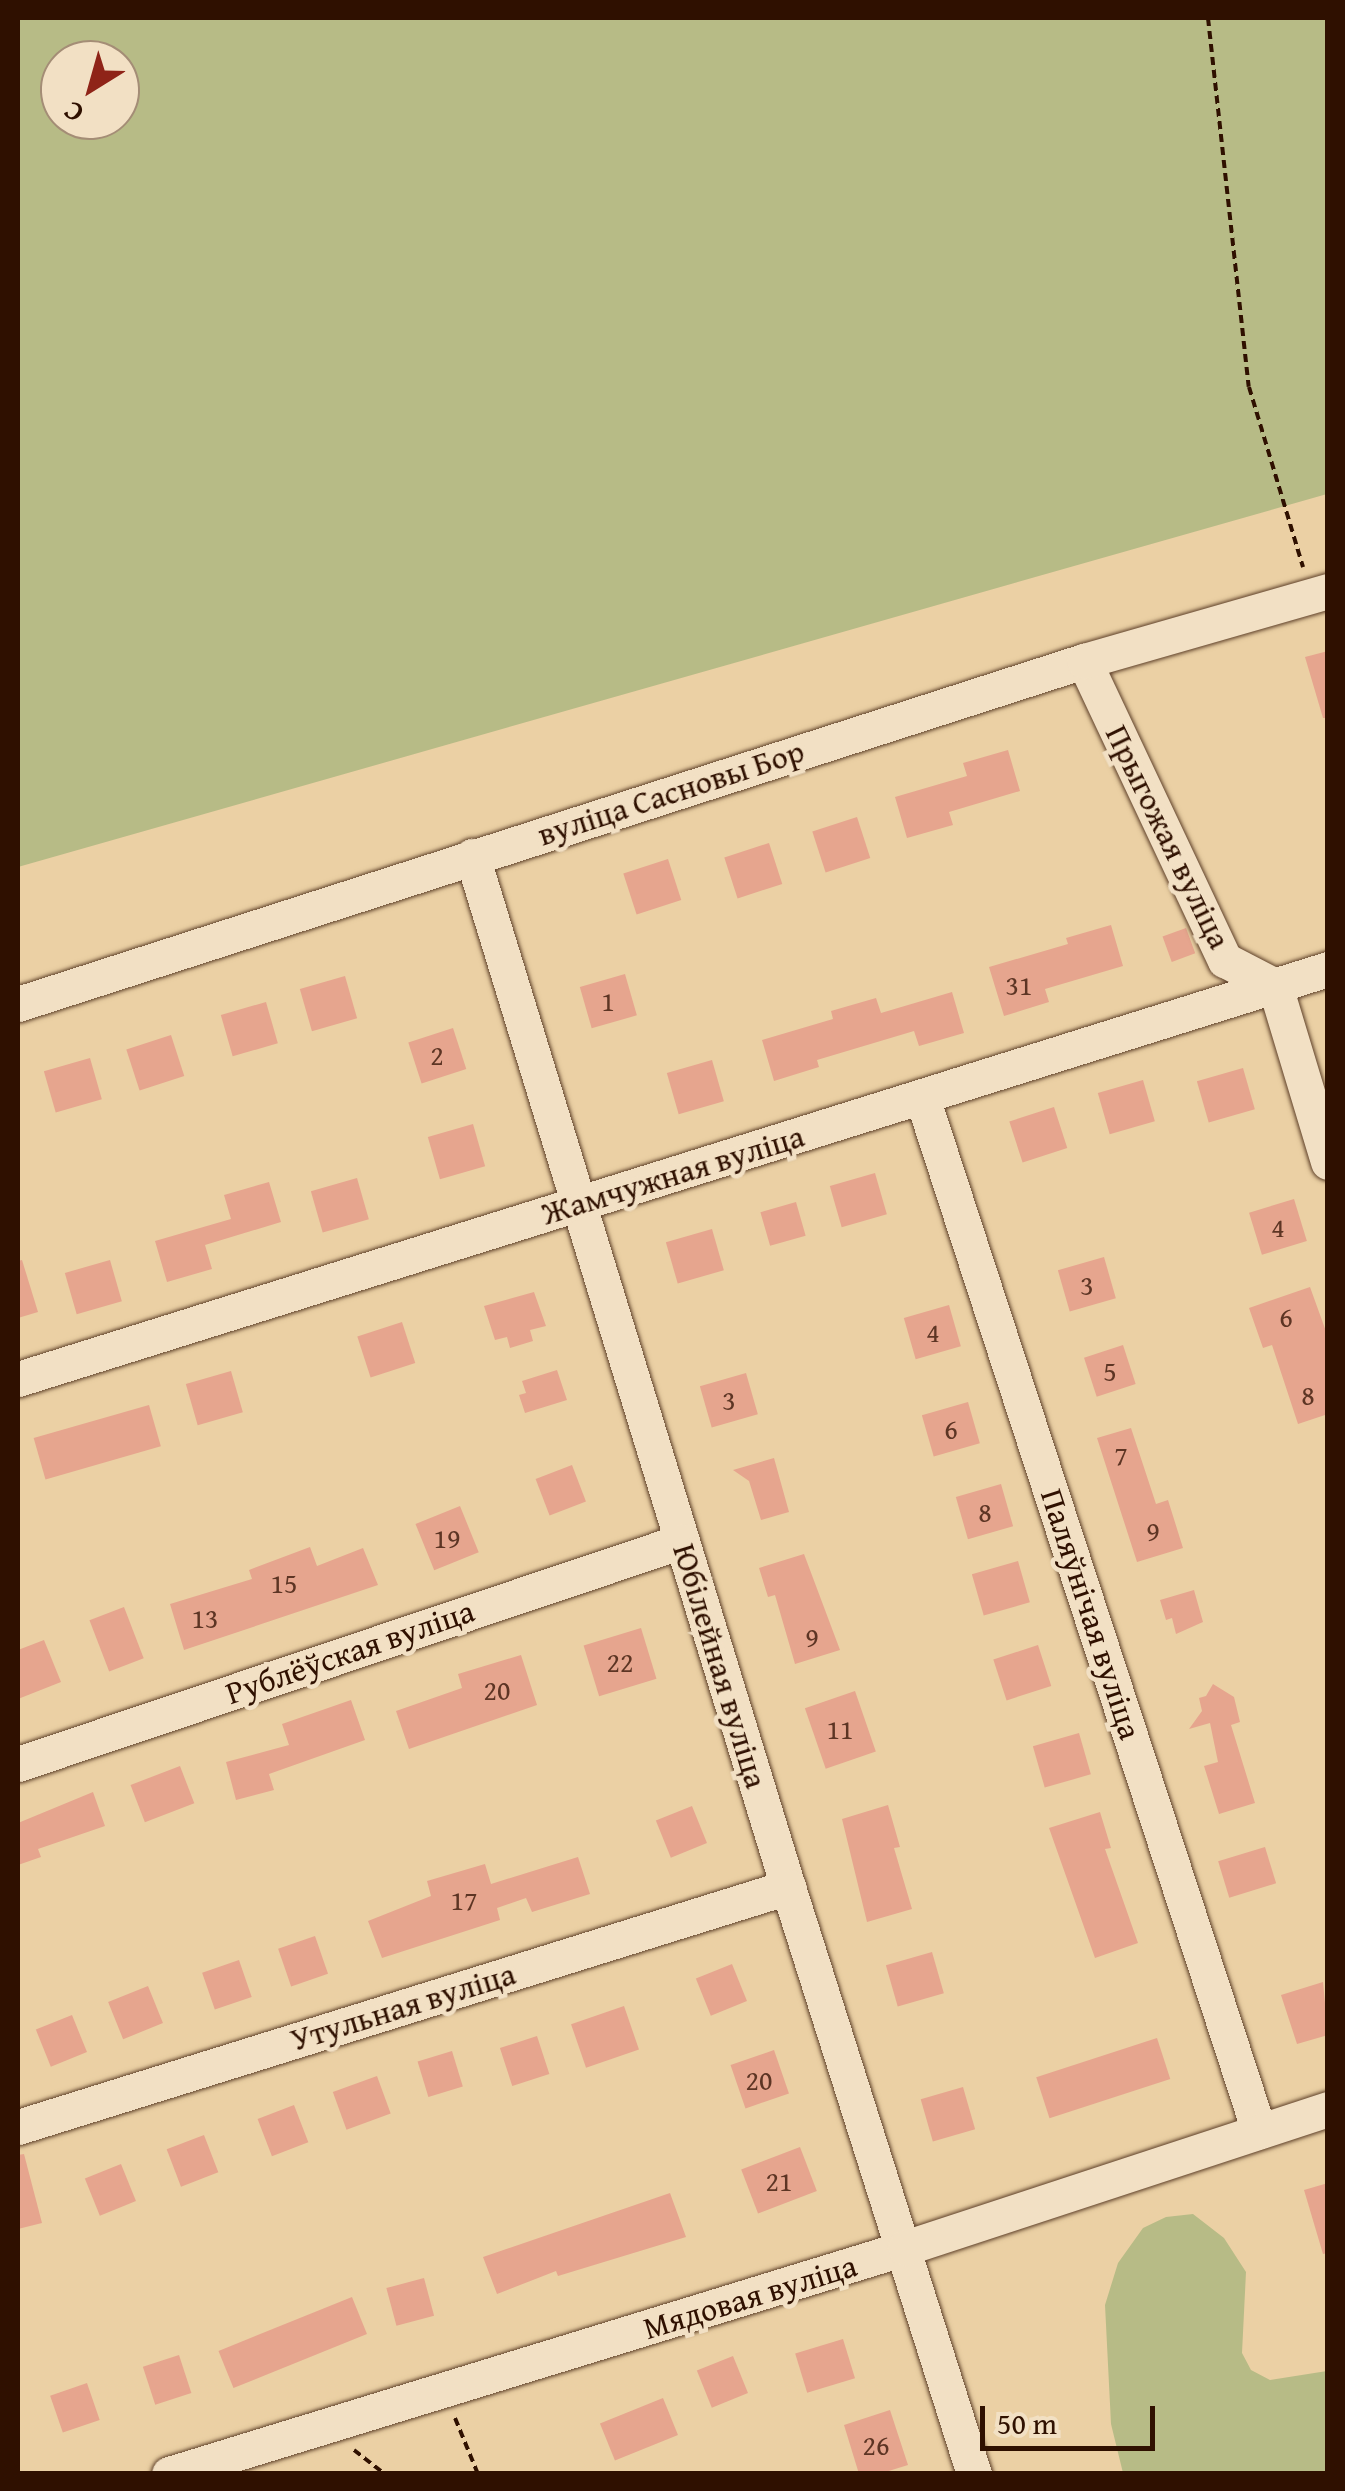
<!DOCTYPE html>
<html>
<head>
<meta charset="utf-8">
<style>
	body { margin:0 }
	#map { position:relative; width:1345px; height:2491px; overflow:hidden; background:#ebd0a4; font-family:"Gentium Book Plus",serif }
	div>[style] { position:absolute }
	.green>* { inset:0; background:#b7bb86 }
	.building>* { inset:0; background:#e6a58e; transform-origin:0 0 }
	.path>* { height:4px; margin-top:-2px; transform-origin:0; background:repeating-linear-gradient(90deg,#2f1000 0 8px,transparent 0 13px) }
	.roads { filter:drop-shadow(0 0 2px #5e4029) drop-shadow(0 0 2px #5e4029) }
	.minor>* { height:35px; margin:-17.5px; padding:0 17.5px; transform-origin:17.5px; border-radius:17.5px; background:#f2e0c4 }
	span { translate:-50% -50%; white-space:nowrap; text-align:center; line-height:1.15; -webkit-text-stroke:9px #f2e0c4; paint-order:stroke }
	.number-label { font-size:28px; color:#5d3524 }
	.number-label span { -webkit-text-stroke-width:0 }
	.street-label { font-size:32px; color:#2f1000 }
	.frame { position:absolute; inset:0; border:20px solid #2f1000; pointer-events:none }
	.north { position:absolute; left:40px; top:40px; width:100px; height:100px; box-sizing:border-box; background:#f2e0c4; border:2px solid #a48d76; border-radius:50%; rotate:217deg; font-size:28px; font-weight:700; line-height:40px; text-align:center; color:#2f1000 }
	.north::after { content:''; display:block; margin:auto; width:35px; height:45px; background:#8f2418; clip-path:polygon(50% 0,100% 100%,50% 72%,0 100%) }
	.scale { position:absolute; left:980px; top:2406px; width:175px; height:45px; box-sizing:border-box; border:5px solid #2f1000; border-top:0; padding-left:12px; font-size:30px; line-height:35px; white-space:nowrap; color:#2f1000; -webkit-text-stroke:8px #f2e0c4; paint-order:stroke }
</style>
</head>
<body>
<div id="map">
	<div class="green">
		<i style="clip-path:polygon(evenodd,18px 18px,1327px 18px,1327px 494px,18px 867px,18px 18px,60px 60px,120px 60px,120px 120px,60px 120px,60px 60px)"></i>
		<i style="clip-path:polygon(1193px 2214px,1224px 2238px,1246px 2272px,1242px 2353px,1251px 2370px,1270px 2380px,1327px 2371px,1327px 2473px,1123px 2473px,1111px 2424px,1105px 2305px,1118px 2263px,1143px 2228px,1166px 2217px)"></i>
	</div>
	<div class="building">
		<i style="clip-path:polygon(1328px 651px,1328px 718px,1323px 718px,1305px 657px)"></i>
		<i style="clip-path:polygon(1008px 750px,1020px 791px,949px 812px,953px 825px,907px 838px,895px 797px,967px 776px,963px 763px)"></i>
		<i style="left:857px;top:817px;width:43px;height:47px;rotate:72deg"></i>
		<i style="left:769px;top:843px;width:43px;height:47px;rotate:72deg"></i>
		<i style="left:668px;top:859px;width:43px;height:47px;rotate:72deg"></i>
		<i style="clip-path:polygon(1111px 925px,1123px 966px,1045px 989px,1049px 1002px,1004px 1016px,989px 967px,1068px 944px,1066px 938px)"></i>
		<i style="left:1186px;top:928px;width:27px;height:25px;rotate:70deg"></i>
		<i style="left:625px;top:974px;width:43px;height:47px;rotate:74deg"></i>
		<i style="left:345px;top:976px;width:44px;height:47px;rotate:74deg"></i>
		<i style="clip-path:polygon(952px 992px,964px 1033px,919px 1046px,914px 1031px,817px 1060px,819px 1067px,774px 1081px,762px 1040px,833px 1019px,831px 1011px,876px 998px,881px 1013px)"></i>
		<i style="left:266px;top:1002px;width:43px;height:47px;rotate:74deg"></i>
		<i style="left:453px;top:1028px;width:43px;height:47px;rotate:72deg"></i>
		<i style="left:171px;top:1035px;width:43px;height:47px;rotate:72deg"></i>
		<i style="left:90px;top:1058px;width:43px;height:48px;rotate:74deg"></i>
		<i style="left:712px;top:1060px;width:43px;height:47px;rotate:74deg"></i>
		<i style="left:1243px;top:1068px;width:43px;height:48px;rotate:74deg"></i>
		<i style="left:1143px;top:1080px;width:43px;height:47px;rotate:74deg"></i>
		<i style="left:1054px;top:1107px;width:43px;height:47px;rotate:72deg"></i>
		<i style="left:473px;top:1124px;width:44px;height:47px;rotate:74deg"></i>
		<i style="left:875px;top:1173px;width:43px;height:47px;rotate:74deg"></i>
		<i style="left:357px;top:1178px;width:43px;height:48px;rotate:74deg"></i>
		<i style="clip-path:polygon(269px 1182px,281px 1222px,205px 1245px,212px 1269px,167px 1282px,155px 1241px,231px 1219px,224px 1195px)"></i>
		<i style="left:1294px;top:1199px;width:44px;height:47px;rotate:73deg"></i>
		<i style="left:796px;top:1202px;width:35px;height:37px;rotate:74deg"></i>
		<i style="left:712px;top:1229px;width:43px;height:48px;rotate:74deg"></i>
		<i style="left:1104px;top:1257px;width:43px;height:48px;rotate:74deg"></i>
		<i style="clip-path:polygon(22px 1260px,38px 1312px,18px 1318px,18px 1261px)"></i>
		<i style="left:110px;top:1260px;width:43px;height:47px;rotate:74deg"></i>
		<i style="clip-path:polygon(1310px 1287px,1328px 1337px,1328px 1414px,1298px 1424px,1272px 1345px,1263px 1348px,1249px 1308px)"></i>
		<i style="clip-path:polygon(534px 1292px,546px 1326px,530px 1330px,533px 1341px,510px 1348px,507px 1337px,495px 1340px,484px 1306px)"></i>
		<i style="left:949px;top:1305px;width:43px;height:47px;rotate:74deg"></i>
		<i style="left:402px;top:1322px;width:43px;height:47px;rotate:72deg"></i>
		<i style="left:1123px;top:1345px;width:41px;height:41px;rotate:72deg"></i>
		<i style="clip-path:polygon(557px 1370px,567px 1400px,525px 1413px,519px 1395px,526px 1393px,522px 1381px)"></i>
		<i style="left:231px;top:1371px;width:43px;height:47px;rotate:74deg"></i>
		<i style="left:746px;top:1373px;width:43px;height:48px;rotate:74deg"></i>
		<i style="left:968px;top:1402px;width:43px;height:48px;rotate:74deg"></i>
		<i style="left:149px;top:1405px;width:43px;height:120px;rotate:74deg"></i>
		<i style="clip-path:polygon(1131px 1428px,1156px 1504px,1168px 1500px,1183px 1548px,1137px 1562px,1097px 1438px)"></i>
		<i style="clip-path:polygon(774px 1458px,789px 1512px,761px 1520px,749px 1481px,733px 1470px)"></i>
		<i style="left:572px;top:1465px;width:39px;height:39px;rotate:69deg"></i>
		<i style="left:1001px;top:1484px;width:44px;height:47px;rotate:74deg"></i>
		<i style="left:460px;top:1506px;width:50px;height:48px;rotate:68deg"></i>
		<i style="clip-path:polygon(310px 1547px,317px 1566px,363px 1548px,378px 1585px,184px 1650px,170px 1604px,252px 1579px,249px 1570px)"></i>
		<i style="clip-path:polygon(804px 1554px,840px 1650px,795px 1664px,775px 1595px,768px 1597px,759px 1568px)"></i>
		<i style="left:1018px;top:1561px;width:43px;height:48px;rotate:74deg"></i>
		<i style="clip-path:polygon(1194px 1590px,1203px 1622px,1176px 1634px,1172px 1618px,1166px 1620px,1160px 1600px)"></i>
		<i style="left:124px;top:1607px;width:55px;height:37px;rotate:69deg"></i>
		<i style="left:641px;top:1628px;width:53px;height:60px;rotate:73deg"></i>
		<i style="clip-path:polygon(44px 1640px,61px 1682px,18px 1699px,18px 1650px)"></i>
		<i style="left:1038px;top:1645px;width:43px;height:47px;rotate:72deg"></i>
		<i style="clip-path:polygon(521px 1655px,537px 1705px,409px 1749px,396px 1711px,462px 1688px,458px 1674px)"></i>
		<i style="clip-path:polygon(1213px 1684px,1234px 1697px,1240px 1722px,1231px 1725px,1255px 1803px,1219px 1814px,1204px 1766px,1218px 1762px,1210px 1723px,1189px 1729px,1202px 1711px,1199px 1698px,1206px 1696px)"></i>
		<i style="left:855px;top:1691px;width:64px;height:53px;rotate:71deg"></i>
		<i style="clip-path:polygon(351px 1700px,365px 1740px,269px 1774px,274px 1790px,236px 1800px,226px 1762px,289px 1745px,282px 1724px)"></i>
		<i style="left:1079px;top:1733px;width:43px;height:48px;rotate:74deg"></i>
		<i style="left:180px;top:1766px;width:40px;height:53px;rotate:69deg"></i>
		<i style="clip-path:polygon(93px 1792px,105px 1826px,38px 1849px,41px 1857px,18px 1865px,18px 1823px)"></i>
		<i style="clip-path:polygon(888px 1805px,900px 1847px,894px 1848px,912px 1909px,867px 1922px,842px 1819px)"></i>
		<i style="left:692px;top:1806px;width:40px;height:39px;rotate:68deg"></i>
		<i style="clip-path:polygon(1100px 1812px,1111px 1848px,1105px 1849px,1138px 1943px,1095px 1958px,1049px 1828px)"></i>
		<i style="left:1265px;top:1847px;width:38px;height:49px;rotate:73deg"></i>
		<i style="clip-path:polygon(578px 1857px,590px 1894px,532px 1912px,526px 1898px,497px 1908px,500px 1920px,382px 1958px,368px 1921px,431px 1896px,427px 1881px,485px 1864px,491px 1884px)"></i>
		<i style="left:315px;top:1936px;width:40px;height:39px;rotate:71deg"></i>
		<i style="left:932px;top:1952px;width:43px;height:48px;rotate:74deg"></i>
		<i style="left:239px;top:1960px;width:39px;height:39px;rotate:71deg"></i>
		<i style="left:732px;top:1964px;width:40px;height:39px;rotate:68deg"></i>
		<i style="clip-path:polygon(1323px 1982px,1328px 2035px,1297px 2044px,1281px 1995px)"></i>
		<i style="left:148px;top:1986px;width:40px;height:43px;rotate:68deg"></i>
		<i style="left:624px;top:2006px;width:46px;height:56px;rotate:71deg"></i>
		<i style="left:72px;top:2015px;width:40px;height:39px;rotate:68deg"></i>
		<i style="left:537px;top:2036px;width:40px;height:39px;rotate:72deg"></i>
		<i style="left:1157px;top:2038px;width:43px;height:127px;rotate:72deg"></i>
		<i style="left:774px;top:2050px;width:46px;height:46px;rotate:71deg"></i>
		<i style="left:452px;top:2051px;width:37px;height:36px;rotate:73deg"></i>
		<i style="left:377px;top:2076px;width:40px;height:47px;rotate:70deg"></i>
		<i style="left:963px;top:2087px;width:44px;height:44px;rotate:74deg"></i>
		<i style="left:294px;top:2105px;width:40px;height:39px;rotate:69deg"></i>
		<i style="left:204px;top:2135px;width:40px;height:40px;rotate:69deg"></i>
		<i style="left:800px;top:2147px;width:47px;height:63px;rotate:69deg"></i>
		<i style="clip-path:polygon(24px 2154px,42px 2223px,18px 2229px,18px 2155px)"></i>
		<i style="left:121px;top:2164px;width:40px;height:39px;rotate:68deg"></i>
		<i style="clip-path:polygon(1328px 2183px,1328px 2253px,1323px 2254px,1304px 2190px)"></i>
		<i style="clip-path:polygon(670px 2193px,686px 2237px,558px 2276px,556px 2271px,497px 2294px,483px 2257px)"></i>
		<i style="left:424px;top:2278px;width:39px;height:39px;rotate:75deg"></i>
		<i style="left:352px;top:2297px;width:40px;height:144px;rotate:68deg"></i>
		<i style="left:843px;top:2339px;width:41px;height:50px;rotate:73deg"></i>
		<i style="left:179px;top:2355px;width:40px;height:38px;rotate:72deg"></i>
		<i style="left:733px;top:2356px;width:40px;height:39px;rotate:68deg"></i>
		<i style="left:87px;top:2383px;width:39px;height:39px;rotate:71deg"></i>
		<i style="left:663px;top:2398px;width:40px;height:68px;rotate:68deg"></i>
		<i style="clip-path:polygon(890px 2410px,908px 2465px,879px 2474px,859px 2474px,844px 2425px)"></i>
	</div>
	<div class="path">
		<i style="left:1208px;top:18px;width:371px;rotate:83.7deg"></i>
		<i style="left:1249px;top:387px;width:188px;rotate:73.3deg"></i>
		<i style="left:455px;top:2418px;width:61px;rotate:67.7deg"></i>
		<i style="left:354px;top:2450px;width:39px;rotate:38deg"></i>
	</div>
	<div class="roads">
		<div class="minor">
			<i style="left:1084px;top:661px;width:331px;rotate:64.8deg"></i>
			<i style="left:1225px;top:960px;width:56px;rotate:27.5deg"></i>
			<i style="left:1275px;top:986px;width:184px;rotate:73.2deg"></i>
			<i style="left:472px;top:856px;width:1078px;rotate:72.96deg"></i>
			<i style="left:788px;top:1887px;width:616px;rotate:72.42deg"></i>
			<i style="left:18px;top:1004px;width:1120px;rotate:-17.84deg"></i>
			<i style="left:1084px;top:661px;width:254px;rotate:-16deg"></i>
			<i style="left:922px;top:1097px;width:1088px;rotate:71.95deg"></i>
			<i style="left:18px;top:1379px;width:1373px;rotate:-17.38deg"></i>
			<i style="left:18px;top:1764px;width:700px;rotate:-18.56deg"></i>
			<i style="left:18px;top:2127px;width:807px;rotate:-17.31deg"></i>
			<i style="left:169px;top:2474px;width:770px;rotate:-17.07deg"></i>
			<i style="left:905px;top:2248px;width:445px;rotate:-18.2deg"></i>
		</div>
	</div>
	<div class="number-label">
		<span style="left:1019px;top:985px">31</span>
		<span style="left:608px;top:1001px">1</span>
		<span style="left:437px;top:1055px">2</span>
		<span style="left:1278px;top:1227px">4</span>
		<span style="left:1087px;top:1285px">3</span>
		<span style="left:1286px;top:1317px">6</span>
		<span style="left:933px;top:1332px">4</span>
		<span style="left:1110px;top:1371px">5</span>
		<span style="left:1308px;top:1395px">8</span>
		<span style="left:729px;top:1400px">3</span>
		<span style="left:951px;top:1429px">6</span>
		<span style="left:1121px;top:1455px">7</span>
		<span style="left:985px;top:1512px">8</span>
		<span style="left:1153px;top:1531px">9</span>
		<span style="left:447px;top:1538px">19</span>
		<span style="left:284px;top:1583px">15</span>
		<span style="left:205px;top:1618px">13</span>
		<span style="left:812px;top:1637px">9</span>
		<span style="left:620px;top:1662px">22</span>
		<span style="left:497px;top:1690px">20</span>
		<span style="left:840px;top:1729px">11</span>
		<span style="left:464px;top:1900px">17</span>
		<span style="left:759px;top:2080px">20</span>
		<span style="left:779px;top:2181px">21</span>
		<span style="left:876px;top:2445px">26</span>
	</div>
	<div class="street-label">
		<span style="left:671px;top:793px;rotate:-18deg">вуліца Сасновы Бор</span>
		<span style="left:1168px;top:837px;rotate:64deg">Прыгожая вуліца</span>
		<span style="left:673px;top:1175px;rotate:-17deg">Жамчужная вуліца</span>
		<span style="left:1091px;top:1614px;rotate:72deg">Паляўнічая вуліца</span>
		<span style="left:350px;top:1652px;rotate:-19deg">Рублёўская вуліца</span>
		<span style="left:720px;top:1666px;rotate:73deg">Юбілейная вуліца</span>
		<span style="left:403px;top:2007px;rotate:-17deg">Утульная вуліца</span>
		<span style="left:750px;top:2297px;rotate:-17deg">Мядовая вуліца</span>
	</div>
	<div class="frame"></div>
	<div class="north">С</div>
	<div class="scale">50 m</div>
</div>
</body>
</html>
